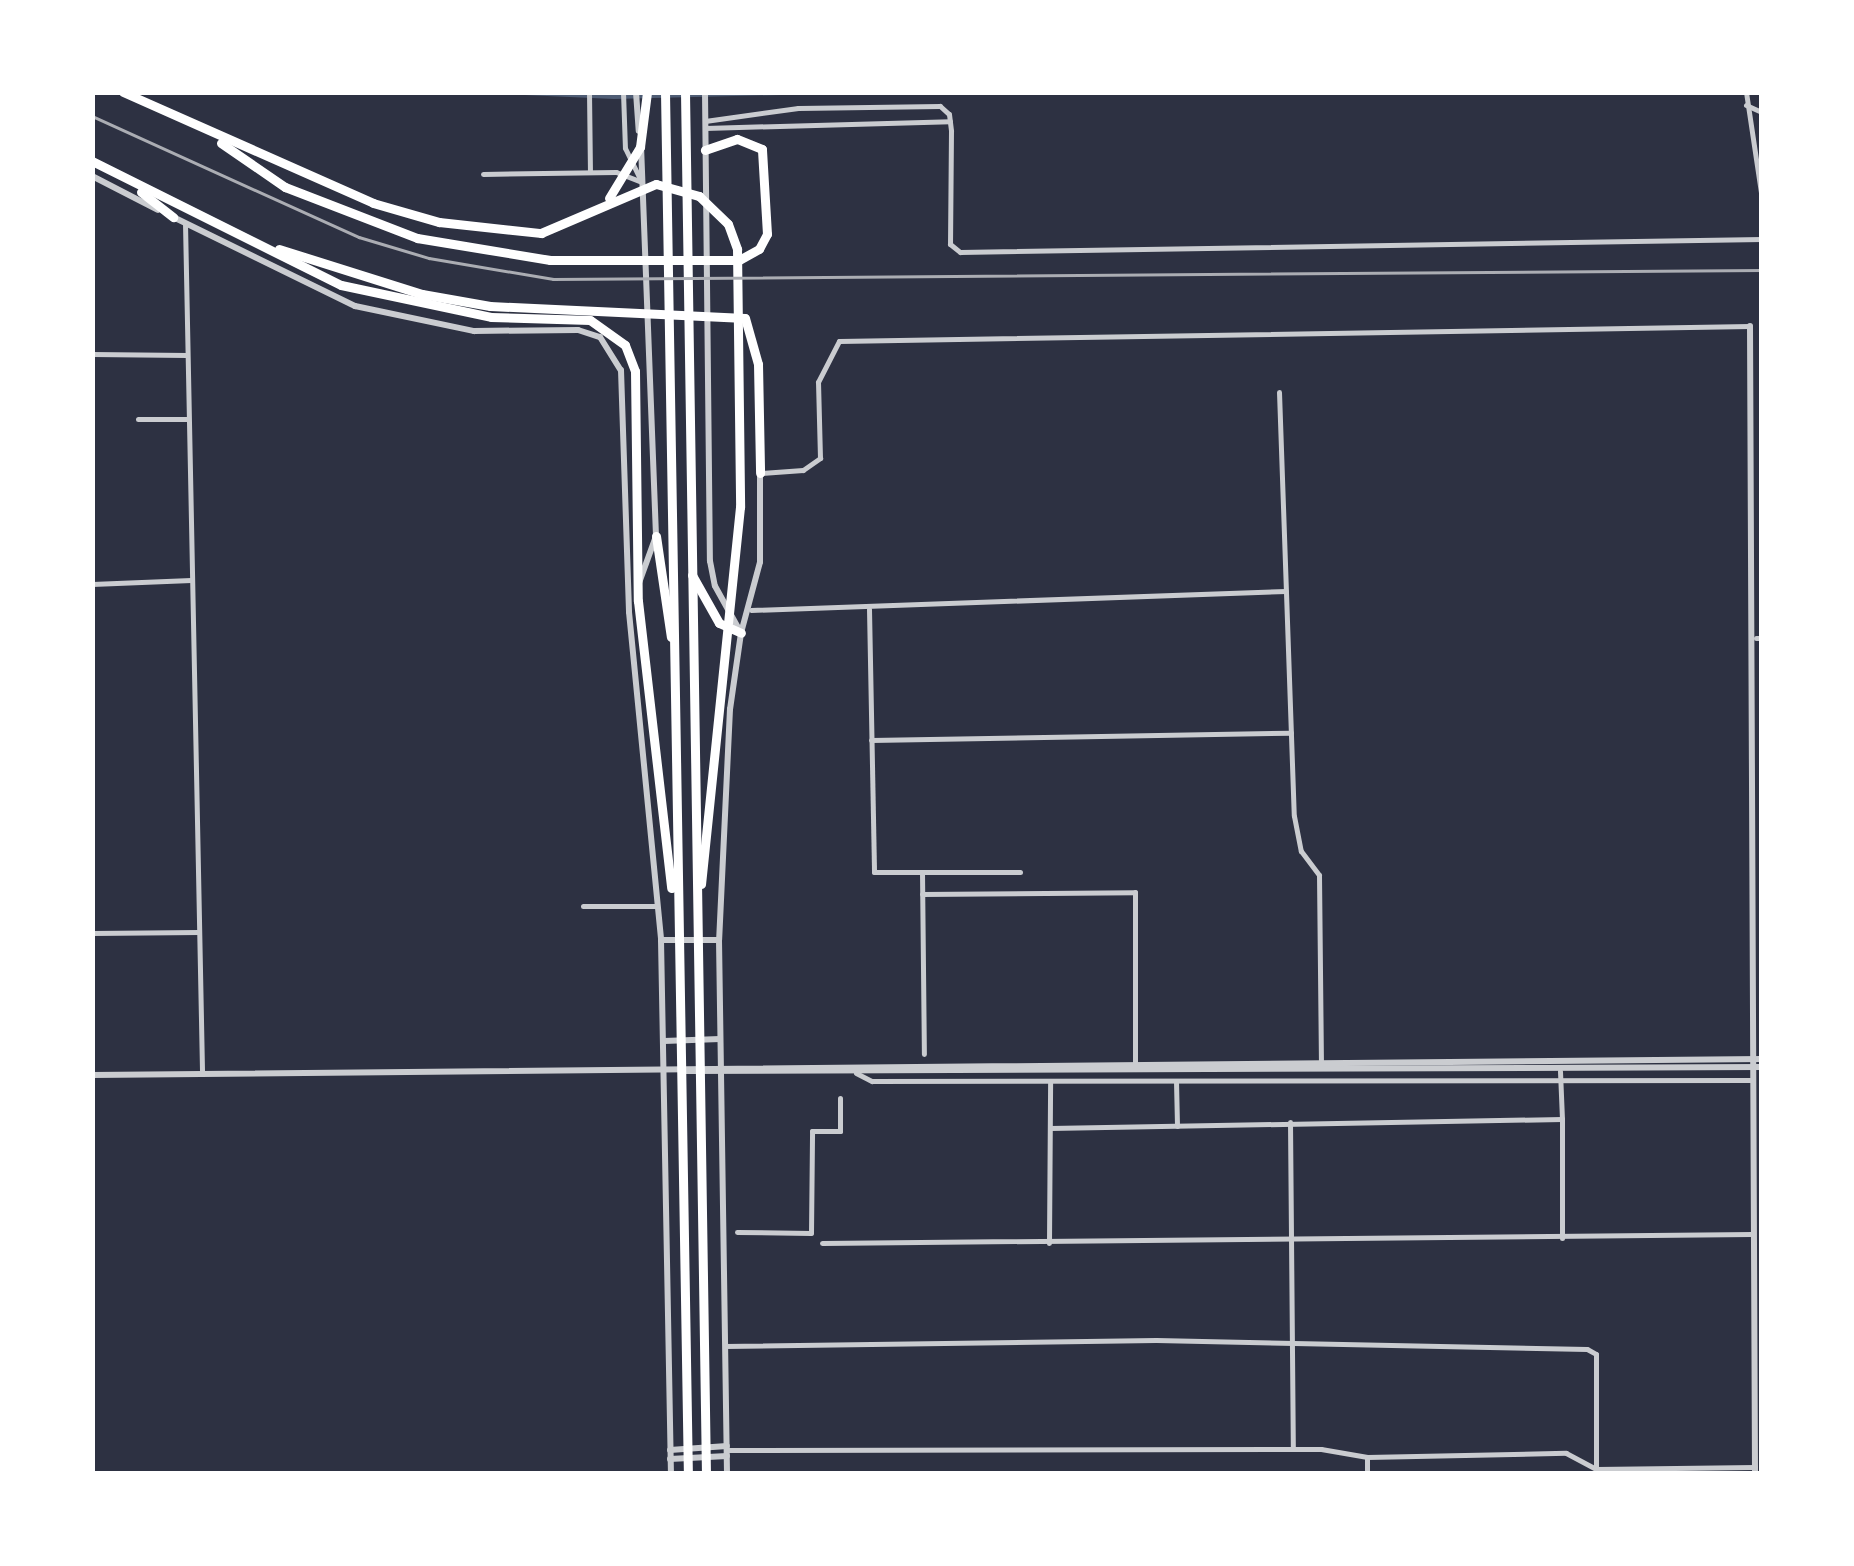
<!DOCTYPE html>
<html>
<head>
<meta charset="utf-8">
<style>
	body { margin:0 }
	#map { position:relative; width:1854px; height:1566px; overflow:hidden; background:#2d3142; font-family:Cabin,sans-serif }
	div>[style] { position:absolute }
	.water>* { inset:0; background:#4f5d75 }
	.minor>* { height:5px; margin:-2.5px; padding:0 2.5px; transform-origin:2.5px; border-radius:2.5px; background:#caccd0 }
	.tertiary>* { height:6px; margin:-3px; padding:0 3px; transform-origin:3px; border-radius:3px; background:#caccd0 }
	.trunk>* { height:9px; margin:-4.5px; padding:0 4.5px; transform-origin:4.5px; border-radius:4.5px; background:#fff }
	.rail>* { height:2.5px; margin:-1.25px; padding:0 1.25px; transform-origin:1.25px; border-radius:1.25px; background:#abadb3 }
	span { translate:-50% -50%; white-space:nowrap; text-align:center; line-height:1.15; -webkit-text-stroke:10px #fff; paint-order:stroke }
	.frame { position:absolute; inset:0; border:95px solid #fff; pointer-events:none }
</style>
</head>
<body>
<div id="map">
	<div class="water">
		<i style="clip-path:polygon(481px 93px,860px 93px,614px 99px)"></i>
	</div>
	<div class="minor">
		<i style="left:589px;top:92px;width:80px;rotate:89.3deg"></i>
		<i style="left:623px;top:92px;width:56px;rotate:88deg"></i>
		<i style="left:625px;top:148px;width:34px;rotate:64deg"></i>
		<i style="left:1746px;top:92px;width:108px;rotate:81.5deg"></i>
		<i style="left:1746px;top:105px;width:17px;rotate:24deg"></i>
		<i style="left:705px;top:121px;width:94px;rotate:-8deg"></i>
		<i style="left:798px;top:108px;width:142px;rotate:-0.8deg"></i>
		<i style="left:940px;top:106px;width:12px;rotate:42deg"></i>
		<i style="left:949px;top:114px;width:17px;rotate:83deg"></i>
		<i style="left:951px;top:131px;width:113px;rotate:90.5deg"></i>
		<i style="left:950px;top:244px;width:13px;rotate:39deg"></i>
		<i style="left:960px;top:252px;width:802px;rotate:-0.93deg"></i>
		<i style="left:705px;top:128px;width:245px;rotate:-1.6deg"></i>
		<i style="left:483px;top:174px;width:133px;rotate:-0.9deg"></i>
		<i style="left:616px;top:172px;width:26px;rotate:21deg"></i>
		<i style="left:185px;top:223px;width:850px;rotate:88.85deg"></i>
		<i style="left:92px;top:354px;width:95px;rotate:0.6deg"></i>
		<i style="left:1279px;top:392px;width:424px;rotate:88deg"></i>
		<i style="left:1294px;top:816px;width:36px;rotate:79deg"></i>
		<i style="left:1301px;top:851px;width:30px;rotate:53deg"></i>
		<i style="left:1319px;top:875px;width:186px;rotate:89.4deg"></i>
		<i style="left:138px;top:419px;width:50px"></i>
		<i style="left:760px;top:473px;width:43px;rotate:-4deg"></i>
		<i style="left:803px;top:470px;width:21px;rotate:-35deg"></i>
		<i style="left:820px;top:458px;width:76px;rotate:-91.5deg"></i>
		<i style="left:818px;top:382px;width:46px;rotate:-62.9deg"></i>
		<i style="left:839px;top:341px;width:911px;rotate:-0.94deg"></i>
		<i style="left:92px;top:584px;width:99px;rotate:-2.3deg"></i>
		<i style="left:869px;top:609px;width:263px;rotate:88.9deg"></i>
		<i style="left:874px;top:872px;width:146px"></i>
		<i style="left:751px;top:610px;width:535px;rotate:-2.03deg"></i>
		<i style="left:1756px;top:638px;width:6px"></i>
		<i style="left:871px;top:740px;width:420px;rotate:-1deg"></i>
		<i style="left:922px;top:872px;width:182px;rotate:89.4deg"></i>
		<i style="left:922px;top:894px;width:213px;rotate:-0.5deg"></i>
		<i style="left:1135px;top:892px;width:170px;rotate:90deg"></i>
		<i style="left:583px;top:906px;width:74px"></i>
		<i style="left:92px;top:933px;width:107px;rotate:-0.5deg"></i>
		<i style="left:856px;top:1073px;width:18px;rotate:27deg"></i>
		<i style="left:872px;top:1081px;width:880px;rotate:-0.07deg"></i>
		<i style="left:1176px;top:1081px;width:45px;rotate:88.7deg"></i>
		<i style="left:1290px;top:1122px;width:327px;rotate:89.5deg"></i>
		<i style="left:1050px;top:1128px;width:512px;rotate:-1.01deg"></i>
		<i style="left:1562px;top:1119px;width:48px;rotate:-92.4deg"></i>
		<i style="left:737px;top:1232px;width:74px;rotate:0.8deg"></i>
		<i style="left:811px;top:1233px;width:102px;rotate:-89.4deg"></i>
		<i style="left:812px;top:1131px;width:28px"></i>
		<i style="left:840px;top:1131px;width:33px;rotate:-90deg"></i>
		<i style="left:1562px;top:1238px;width:119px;rotate:-90deg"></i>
		<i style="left:822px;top:1243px;width:930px;rotate:-0.55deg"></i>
		<i style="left:1049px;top:1243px;width:162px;rotate:-89.6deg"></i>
		<i style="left:725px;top:1346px;width:431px;rotate:-0.8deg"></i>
		<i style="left:1156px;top:1340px;width:431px;rotate:1.2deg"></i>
		<i style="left:1587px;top:1349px;width:10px;rotate:29deg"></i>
		<i style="left:1596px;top:1354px;width:120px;rotate:90deg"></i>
		<i style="left:728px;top:1450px;width:593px;rotate:-0.1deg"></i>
		<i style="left:1321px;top:1449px;width:47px;rotate:9.9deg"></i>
		<i style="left:1367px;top:1457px;width:199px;rotate:-1.2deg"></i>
		<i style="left:1566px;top:1453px;width:34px;rotate:28deg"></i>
		<i style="left:1596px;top:1469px;width:159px;rotate:-0.7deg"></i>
		<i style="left:1367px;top:1457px;width:17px;rotate:90deg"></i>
	</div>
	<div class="tertiary">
		<i style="left:636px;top:92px;width:39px;rotate:86deg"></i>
		<i style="left:705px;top:92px;width:469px;rotate:89.4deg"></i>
		<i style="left:710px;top:561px;width:25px;rotate:79deg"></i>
		<i style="left:715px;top:586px;width:54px;rotate:61deg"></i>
		<i style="left:741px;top:633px;width:77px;rotate:98.2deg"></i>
		<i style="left:730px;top:709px;width:231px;rotate:92.7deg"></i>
		<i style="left:719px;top:940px;width:534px;rotate:89.14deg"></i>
		<i style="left:92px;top:176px;width:74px;rotate:27.3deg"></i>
		<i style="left:169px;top:215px;width:207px;rotate:26.1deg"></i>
		<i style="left:355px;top:306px;width:122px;rotate:11.9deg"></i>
		<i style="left:474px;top:331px;width:104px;rotate:-0.6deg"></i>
		<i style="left:578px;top:330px;width:23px;rotate:18deg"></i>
		<i style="left:600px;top:337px;width:39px;rotate:58deg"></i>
		<i style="left:621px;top:370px;width:242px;rotate:88.1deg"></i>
		<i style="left:629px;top:612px;width:330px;rotate:84.4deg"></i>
		<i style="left:661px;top:940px;width:534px;rotate:88.93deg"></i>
		<i style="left:1750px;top:326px;width:1148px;rotate:89.75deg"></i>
		<i style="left:639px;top:583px;width:50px;rotate:-70.1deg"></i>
		<i style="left:656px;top:536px;width:392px;rotate:-92.2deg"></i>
		<i style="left:741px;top:633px;width:73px;rotate:-75deg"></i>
		<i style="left:760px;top:562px;width:89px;rotate:-90deg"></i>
		<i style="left:661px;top:940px;width:58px"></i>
		<i style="left:664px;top:1041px;width:56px;rotate:-2deg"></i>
		<i style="left:685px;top:1071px;width:1077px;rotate:-0.21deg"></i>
		<i style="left:92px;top:1075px;width:1670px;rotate:-0.55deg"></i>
		<i style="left:670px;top:1450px;width:57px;rotate:-4deg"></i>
		<i style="left:670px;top:1459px;width:57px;rotate:-3deg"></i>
	</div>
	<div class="trunk">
		<i style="left:123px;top:92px;width:274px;rotate:23.9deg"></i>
		<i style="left:373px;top:203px;width:69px;rotate:16.1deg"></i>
		<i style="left:439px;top:222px;width:103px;rotate:6.2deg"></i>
		<i style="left:541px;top:233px;width:125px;rotate:-23.1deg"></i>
		<i style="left:656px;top:184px;width:45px;rotate:15.6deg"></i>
		<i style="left:699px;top:196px;width:40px;rotate:44deg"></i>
		<i style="left:728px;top:224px;width:27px;rotate:70deg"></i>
		<i style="left:737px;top:249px;width:258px;rotate:89.3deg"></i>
		<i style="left:740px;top:507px;width:379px;rotate:95.9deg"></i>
		<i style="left:665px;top:92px;width:1382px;rotate:89.05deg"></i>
		<i style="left:685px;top:92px;width:1382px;rotate:89.13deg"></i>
		<i style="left:221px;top:143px;width:78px;rotate:34.5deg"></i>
		<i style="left:285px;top:187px;width:142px;rotate:21.1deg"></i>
		<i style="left:417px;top:238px;width:135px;rotate:9.4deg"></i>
		<i style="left:550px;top:260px;width:189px"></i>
		<i style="left:739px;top:260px;width:23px;rotate:-29deg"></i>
		<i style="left:759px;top:249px;width:17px;rotate:-62deg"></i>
		<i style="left:767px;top:234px;width:85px;rotate:-93.4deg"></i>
		<i style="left:762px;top:149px;width:27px;rotate:-158deg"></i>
		<i style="left:737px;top:139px;width:34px;rotate:161deg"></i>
		<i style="left:92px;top:161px;width:278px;rotate:26.5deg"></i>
		<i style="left:341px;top:285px;width:153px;rotate:12deg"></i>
		<i style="left:491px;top:317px;width:99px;rotate:1.7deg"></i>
		<i style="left:590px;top:320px;width:43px;rotate:35.5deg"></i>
		<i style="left:625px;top:345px;width:28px;rotate:69deg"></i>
		<i style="left:635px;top:371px;width:230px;rotate:89.3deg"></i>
		<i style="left:638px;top:601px;width:289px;rotate:83.4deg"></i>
		<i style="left:141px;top:192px;width:41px;rotate:38deg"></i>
		<i style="left:609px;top:198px;width:60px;rotate:-58.7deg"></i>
		<i style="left:640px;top:147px;width:55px;rotate:-82.7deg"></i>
		<i style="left:279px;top:249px;width:150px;rotate:17.5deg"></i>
		<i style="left:422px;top:294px;width:69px;rotate:10deg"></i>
		<i style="left:490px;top:306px;width:255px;rotate:2.7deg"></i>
		<i style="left:745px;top:318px;width:48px;rotate:74.2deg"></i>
		<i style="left:758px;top:364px;width:109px;rotate:88.9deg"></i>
		<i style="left:656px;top:536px;width:102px;rotate:81.6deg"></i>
		<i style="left:692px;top:575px;width:55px;rotate:60.6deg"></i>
		<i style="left:719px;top:623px;width:24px;rotate:24deg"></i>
	</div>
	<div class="rail">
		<i style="left:92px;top:116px;width:293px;rotate:24.4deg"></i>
		<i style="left:359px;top:237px;width:73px;rotate:16.7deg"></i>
		<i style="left:429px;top:258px;width:126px;rotate:9.6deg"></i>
		<i style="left:553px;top:279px;width:1209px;rotate:-0.43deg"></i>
	</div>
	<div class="frame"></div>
</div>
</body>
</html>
